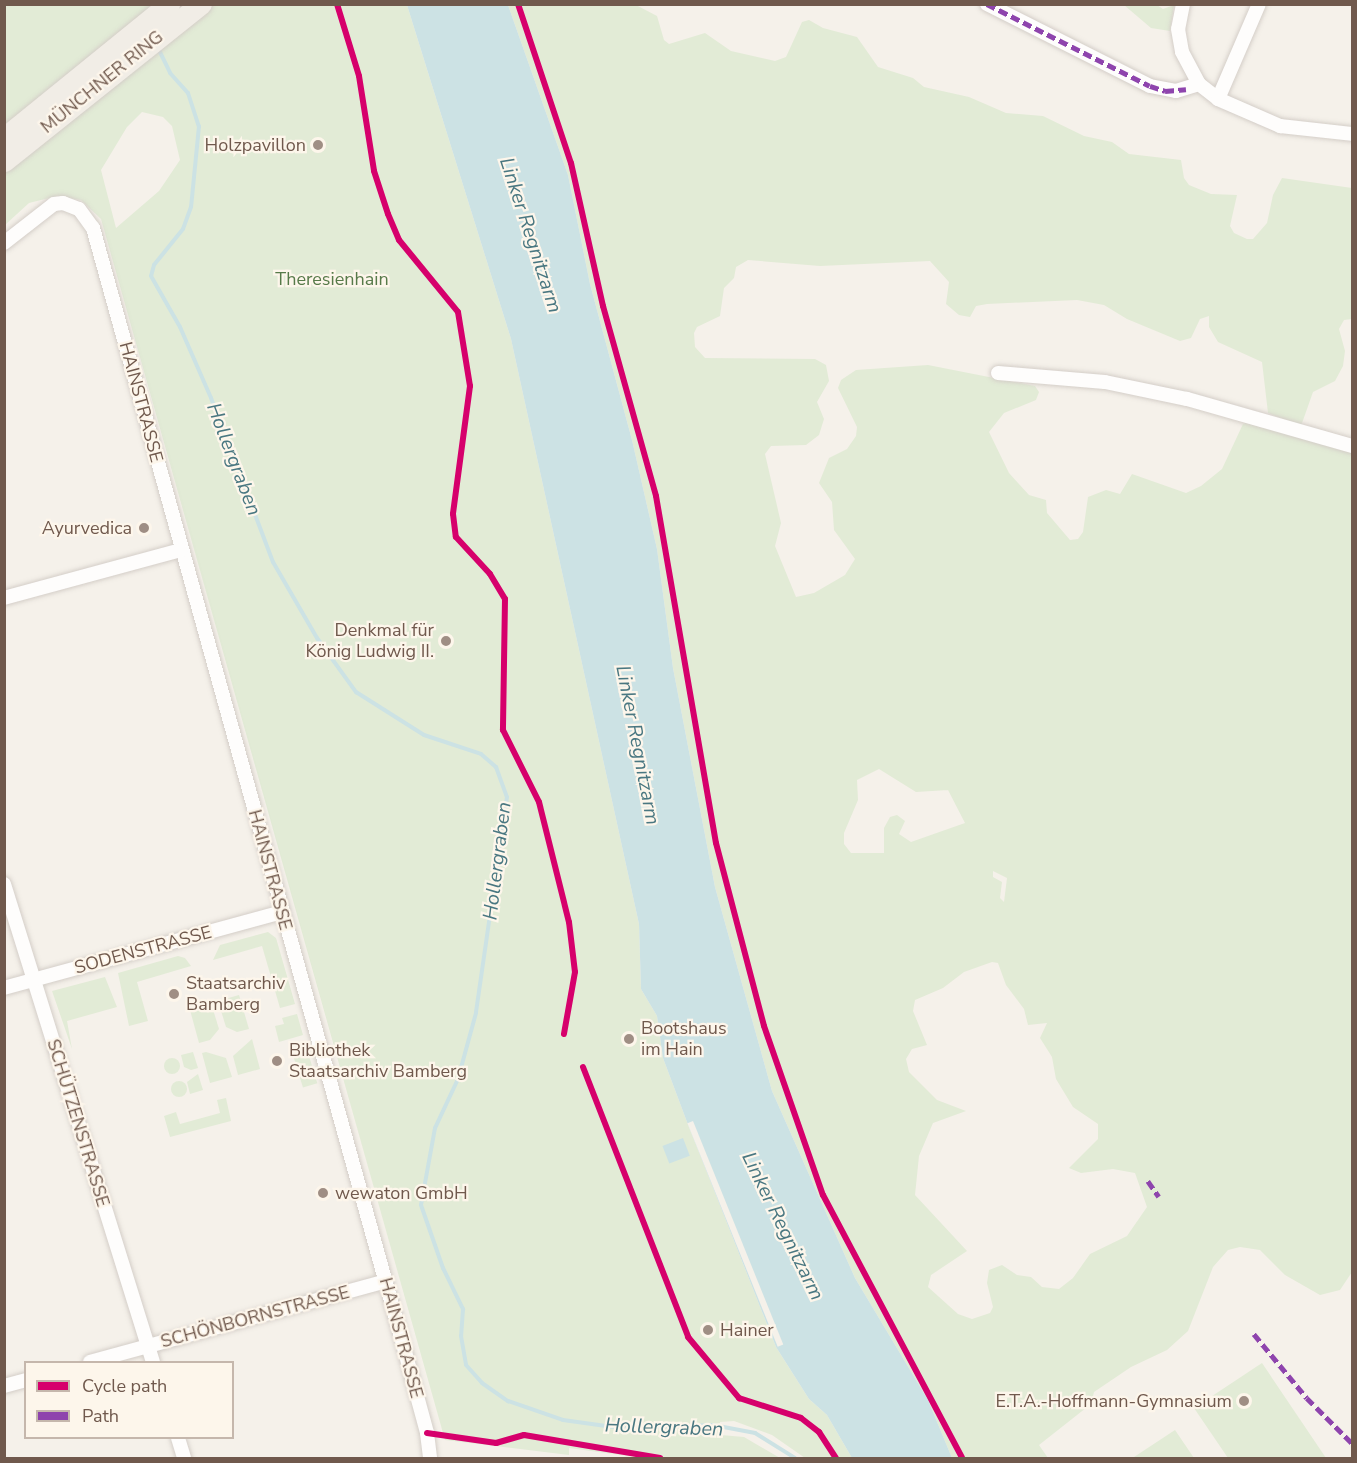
<!DOCTYPE html>
<html>
<head>
<meta charset="utf-8">
<style>
	body { margin:0 }
	#map { position:relative; width:1357px; height:1463px; overflow:hidden; background:#f5f1ea; font-family:"Nunito Sans",sans-serif }
	div>[style] { position:absolute }
	.green>* { inset:0; background:#e2ebd6; transform-origin:0 0 }
	.round { border-radius:50% }
	.water>* { inset:0; background:#cce2e4; transform-origin:0 0 }
	.pier>* { inset:0; background:#f5f1ea; transform-origin:0 0 }
	.stream>* { height:4px; margin:-2px; padding:0 2px; transform-origin:2px; border-radius:2px; background:#cce2e4 }
	.roads { filter:drop-shadow(0 0 2px #d4cec8) drop-shadow(0 0 2px #d4cec8) }
	.minor>* { height:14px; margin:-7px; padding:0 7px; transform-origin:7px; border-radius:7px; background:#fefdfc }
	.primary>* { height:21px; margin:-10.5px; padding:0 10.5px; transform-origin:10.5px; border-radius:10.5px; background:#f1ede6 }
	.quiet>* { height:4.5px; margin-top:-2.25px; transform-origin:0; background:repeating-linear-gradient(90deg,#8e44ad 0 9px,transparent 0 13.5px) }
	.cycleway>* { height:6px; margin:-3px; padding:0 3px; transform-origin:3px; border-radius:3px; background:#d6006c }
	.dots>* { width:16px; height:16px; translate:-50% -50%; box-sizing:border-box; border:3px solid #fdf6eb; border-radius:50% }
	span { translate:-50% -50%; white-space:nowrap; text-align:center; line-height:1.15; -webkit-text-stroke:4.5px #fdf6eb; paint-order:stroke }
	.street-label { font-size:18px; color:#70594d }
	.poi-label { font-size:18px; color:#70594d }
	.right { translate:-100% -50%; text-align:right }
	.left { translate:0 -50%; text-align:left }
	.park-label { font-size:18px; color:#577a49 }
	.water-label { font-size:20px; color:#497781; font-style:italic }
	.frame { position:absolute; inset:0; border:6px solid #70594d; pointer-events:none }
	.legend { position:absolute; left:24px; top:1361px; width:210px; height:78px; box-sizing:border-box; background:#fdf6eb; border:2px solid #c5b7ac; margin:0; padding:8px 10px; list-style:none; font-size:18px; color:#70594d }
	.legend li { display:flex; align-items:center; gap:12px; height:30px }
	.legend b { width:30px; border:2px solid #c5b7ac }
</style>
</head>
<body>
<div id="map">
	<div class="green">
		<i style="clip-path:polygon(4px 5px,154px 5px,5px 125px)"></i>
		<i style="clip-path:polygon(evenodd,213px 5px,407px 5px,511px 339px,639px 924px,641px 989px,657px 1016px,663px 1058px,687px 1122px,776px 1347px,809px 1399px,827px 1415px,852px 1458px,805px 1458px,772px 1435px,734px 1421px,720px 1422px,721px 1435px,744px 1437px,780px 1458px,643px 1458px,569px 1448px,569px 1455px,445px 1440px,101px 219px,81px 200px,57px 196px,29px 203px,5px 225px,5px 173px,88px 101px,213px 5px,142px 112px,163px 117px,172px 126px,180px 160px,159px 191px,116px 228px,101px 170px,127px 127px,142px 112px)"></i>
		<i style="clip-path:polygon(evenodd,508px 5px,636px 5px,657px 16px,664px 40px,669px 44px,705px 33px,731px 51px,775px 61px,786px 57px,802px 22px,809px 20px,823px 28px,857px 37px,878px 67px,913px 78px,924px 87px,969px 97px,1006px 113px,1043px 116px,1084px 136px,1112px 142px,1129px 154px,1181px 160px,1184px 178px,1189px 185px,1211px 194px,1237px 195px,1230px 226px,1234px 233px,1247px 239px,1253px 239px,1267px 223px,1273px 195px,1282px 178px,1352px 188px,1352px 319px,1344px 320px,1339px 329px,1345px 351px,1343px 366px,1335px 381px,1313px 392px,1301px 426px,1268px 413px,1262px 362px,1218px 342px,1209px 327px,1209px 316px,1200px 319px,1191px 338px,1180px 341px,1127px 319px,1104px 305px,1077px 300px,987px 304px,976px 306px,970px 317px,959px 315px,946px 304px,949px 282px,930px 261px,820px 266px,748px 260px,736px 267px,734px 278px,724px 288px,720px 316px,697px 327px,694px 333px,695px 347px,705px 358px,815px 359px,826px 365px,829px 381px,817px 402px,824px 419px,819px 435px,806px 445px,771px 446px,765px 454px,781px 523px,775px 546px,796px 597px,814px 593px,845px 575px,855px 559px,834px 530px,832px 502px,819px 483px,829px 458px,847px 449px,856px 436px,857px 427px,838px 388px,841px 380px,856px 370px,928px 365px,1035px 386px,1039px 392px,1036px 400px,1004px 413px,989px 432px,1009px 473px,1029px 495px,1046px 500px,1047px 513px,1070px 540px,1078px 539px,1083px 532px,1088px 497px,1106px 490px,1120px 494px,1132px 474px,1186px 493px,1201px 486px,1222px 469px,1243px 424px,1248px 422px,1352px 450px,1352px 1272px,1340px 1290px,1320px 1295px,1285px 1275px,1260px 1250px,1240px 1247px,1228px 1250px,1213px 1267px,1188px 1331px,1167px 1350px,1131px 1367px,1094px 1392px,1091px 1404px,1039px 1445px,1048px 1458px,952px 1458px,928px 1400px,855px 1278px,772px 1091px,715px 887px,673px 668px,657px 549px,632px 440px,590px 284px,568px 175px,508px 5px,879px 769px,916px 792px,948px 790px,965px 823px,911px 842px,899px 834px,905px 821px,897px 815px,890px 817px,884px 828px,884px 853px,851px 853px,844px 844px,844px 833px,858px 800px,857px 780px,879px 769px,508px 5px,993px 871px,1007px 878px,1004px 902px,1000px 898px,1002px 882px,993px 877px,993px 871px,508px 5px,992px 962px,998px 963px,1006px 985px,1024px 1009px,1028px 1025px,1047px 1023px,1040px 1038px,1052px 1057px,1056px 1079px,1073px 1107px,1098px 1124px,1098px 1139px,1069px 1168px,1081px 1173px,1113px 1169px,1135px 1173px,1147px 1207px,1127px 1236px,1090px 1254px,1073px 1278px,1059px 1289px,1042px 1287px,1031px 1277px,1017px 1275px,1002px 1265px,989px 1270px,987px 1283px,993px 1307px,990px 1313px,972px 1319px,958px 1314px,928px 1287px,931px 1275px,967px 1251px,915px 1195px,919px 1156px,933px 1123px,966px 1111px,937px 1100px,909px 1072px,906px 1059px,912px 1049px,927px 1045px,913px 1011px,915px 1000px,943px 988px,964px 972px,992px 962px)"></i>
		<i style="clip-path:polygon(1124px 5px,1157px 5px,1163px 9px,1174px 5px,1170px 31px,1151px 28px)"></i>
		<i style="clip-path:polygon(268px 932px,276px 938px,295px 1004px,280px 1008px,262px 946px,213px 960px,220px 945px)"></i>
		<i style="clip-path:polygon(178px 956px,185px 958px,191px 966px,137px 982px,148px 1021px,129px 1026px,118px 973px)"></i>
		<i style="clip-path:polygon(105px 977px,117px 1007px,67px 1021px,72px 1049px,52px 991px)"></i>
		<i style="clip-path:polygon(239px 995px,249px 1029px,237px 1032px,226px 1027px,218px 1001px)"></i>
		<i style="clip-path:polygon(211px 1003px,219px 1029px,210px 1040px,199px 1043px,190px 1010px)"></i>
		<i style="clip-path:polygon(297px 1014px,303px 1035px,279px 1042px,275px 1026px,284px 1024px,282px 1018px)"></i>
		<i style="clip-path:polygon(252px 1039px,260px 1069px,238px 1075px,233px 1056px)"></i>
		<i style="left:305px;top:1043px;width:42px;height:15px;rotate:73deg"></i>
		<i style="clip-path:polygon(193px 1052px,198px 1068px,191px 1070px,184px 1067px,181px 1055px)"></i>
		<i style="clip-path:polygon(206px 1052px,226px 1058px,232px 1077px,210px 1083px,202px 1053px)"></i>
		<i class="round" style="left:164px;top:1058px;width:16px;height:16px"></i>
		<i style="clip-path:polygon(198px 1074px,203px 1090px,190px 1094px,187px 1082px)"></i>
		<i class="round" style="left:171px;top:1081px;width:16px;height:16px"></i>
		<i style="clip-path:polygon(226px 1098px,231px 1121px,170px 1137px,164px 1116px,176px 1112px,180px 1124px,220px 1113px,217px 1100px)"></i>
		<i style="clip-path:polygon(1262px 1363px,1326px 1458px,1228px 1458px,1194px 1408px)"></i>
		<i style="clip-path:polygon(1175px 1430px,1194px 1458px,1134px 1458px,1134px 1457px)"></i>
	</div>
	<div class="water">
		<i style="clip-path:polygon(407px 5px,508px 5px,568px 175px,590px 284px,632px 440px,657px 549px,673px 668px,715px 887px,772px 1091px,855px 1278px,928px 1400px,952px 1458px,852px 1458px,827px 1415px,809px 1399px,776px 1347px,687px 1122px,663px 1058px,657px 1016px,641px 989px,639px 924px,511px 339px)"></i>
		<i style="left:683px;top:1138px;width:19px;height:22px;rotate:69deg"></i>
	</div>
	<div class="pier">
		<i style="left:693px;top:1121px;width:241px;height:6px;rotate:68deg"></i>
	</div>
	<div class="stream">
		<i style="left:158px;top:48px;width:28px;rotate:64deg"></i>
		<i style="left:170px;top:73px;width:27px;rotate:48deg"></i>
		<i style="left:188px;top:93px;width:35px;rotate:72deg"></i>
		<i style="left:199px;top:126px;width:81px;rotate:95.6deg"></i>
		<i style="left:191px;top:207px;width:23px;rotate:110deg"></i>
		<i style="left:183px;top:229px;width:46px;rotate:128.9deg"></i>
		<i style="left:154px;top:265px;width:11px;rotate:105deg"></i>
		<i style="left:151px;top:276px;width:59px;rotate:60.4deg"></i>
		<i style="left:180px;top:327px;width:77px;rotate:66.4deg"></i>
		<i style="left:211px;top:398px;width:175px;rotate:69.3deg"></i>
		<i style="left:273px;top:562px;width:88px;rotate:59.9deg"></i>
		<i style="left:317px;top:638px;width:67px;rotate:54.2deg"></i>
		<i style="left:356px;top:692px;width:80px;rotate:32.3deg"></i>
		<i style="left:424px;top:735px;width:60px;rotate:18.4deg"></i>
		<i style="left:481px;top:754px;width:20px;rotate:41deg"></i>
		<i style="left:496px;top:767px;width:32px;rotate:70deg"></i>
		<i style="left:507px;top:797px;width:218px;rotate:98.2deg"></i>
		<i style="left:476px;top:1013px;width:68px;rotate:105.3deg"></i>
		<i style="left:458px;top:1079px;width:54px;rotate:115.1deg"></i>
		<i style="left:435px;top:1128px;width:78px;rotate:100.3deg"></i>
		<i style="left:421px;top:1205px;width:67px;rotate:70.8deg"></i>
		<i style="left:443px;top:1268px;width:46px;rotate:64deg"></i>
		<i style="left:463px;top:1309px;width:27px;rotate:94deg"></i>
		<i style="left:461px;top:1336px;width:29px;rotate:80deg"></i>
		<i style="left:466px;top:1365px;width:24px;rotate:48deg"></i>
		<i style="left:482px;top:1383px;width:32px;rotate:35deg"></i>
		<i style="left:508px;top:1401px;width:58px;rotate:19.1deg"></i>
		<i style="left:563px;top:1420px;width:58px;rotate:8deg"></i>
		<i style="left:620px;top:1428px;width:93px;rotate:-1.8deg"></i>
		<i style="left:713px;top:1425px;width:43px;rotate:10.8deg"></i>
		<i style="left:755px;top:1433px;width:47px;rotate:32deg"></i>
	</div>
	<div class="roads">
		<div class="minor">
			<i style="left:987px;top:4px;width:182px;rotate:26.7deg"></i>
			<i style="left:1150px;top:86px;width:26px;rotate:11deg"></i>
			<i style="left:1176px;top:91px;width:24px;rotate:-17deg"></i>
			<i style="left:1183px;top:4px;width:25px;rotate:101deg"></i>
			<i style="left:1178px;top:29px;width:23px;rotate:80deg"></i>
			<i style="left:1182px;top:52px;width:36px;rotate:62deg"></i>
			<i style="left:1199px;top:84px;width:24px;rotate:38deg"></i>
			<i style="left:1218px;top:99px;width:68px;rotate:23.5deg"></i>
			<i style="left:1280px;top:126px;width:72px;rotate:6.3deg"></i>
			<i style="left:1218px;top:99px;width:103px;rotate:-66.7deg"></i>
			<i style="left:4px;top:243px;width:63px;rotate:-38deg"></i>
			<i style="left:54px;top:204px;width:9px;rotate:-6deg"></i>
			<i style="left:63px;top:203px;width:17px;rotate:21deg"></i>
			<i style="left:79px;top:209px;width:24px;rotate:54deg"></i>
			<i style="left:93px;top:228px;width:1151px;rotate:74.48deg"></i>
			<i style="left:401px;top:1337px;width:99px;rotate:74.8deg"></i>
			<i style="left:427px;top:1433px;width:25px;rotate:83deg"></i>
			<i style="left:998px;top:373px;width:107px;rotate:4.8deg"></i>
			<i style="left:1105px;top:382px;width:84px;rotate:11.7deg"></i>
			<i style="left:1187px;top:399px;width:172px;rotate:15.9deg"></i>
			<i style="left:4px;top:598px;width:183px;rotate:-15.2deg"></i>
			<i style="left:4px;top:884px;width:501px;rotate:72.69deg"></i>
			<i style="left:4px;top:988px;width:287px;rotate:-15.3deg"></i>
			<i style="left:90px;top:1362px;width:307px;rotate:-15.3deg"></i>
			<i style="left:4px;top:1386px;width:23px;rotate:-15deg"></i>
			<i style="left:178px;top:1438px;width:21px;rotate:73deg"></i>
		</div>
		<div class="primary">
			<i style="left:4px;top:138px;width:213px;rotate:-39.1deg"></i>
			<i style="left:4px;top:161px;width:252px;rotate:-38.6deg"></i>
		</div>
	</div>
	<div class="quiet">
		<i style="left:987px;top:4px;width:182px;rotate:26.7deg"></i>
		<i style="left:1150px;top:86px;width:16px;rotate:18deg"></i>
		<i style="left:1165px;top:91px;width:21px;rotate:-5deg"></i>
		<i style="left:1148px;top:1181px;width:19px;rotate:55deg"></i>
		<i style="left:1254px;top:1334px;width:83px;rotate:50.4deg"></i>
		<i style="left:1307px;top:1398px;width:64px;rotate:45deg"></i>
	</div>
	<div class="cycleway">
		<i style="left:337px;top:4px;width:75px;rotate:73deg"></i>
		<i style="left:359px;top:76px;width:96px;rotate:81deg"></i>
		<i style="left:374px;top:171px;width:45px;rotate:72deg"></i>
		<i style="left:388px;top:214px;width:28px;rotate:67deg"></i>
		<i style="left:399px;top:240px;width:93px;rotate:50.7deg"></i>
		<i style="left:458px;top:312px;width:75px;rotate:80.8deg"></i>
		<i style="left:470px;top:386px;width:129px;rotate:97.6deg"></i>
		<i style="left:453px;top:514px;width:23px;rotate:83deg"></i>
		<i style="left:456px;top:537px;width:50px;rotate:47.4deg"></i>
		<i style="left:490px;top:574px;width:29px;rotate:59deg"></i>
		<i style="left:505px;top:599px;width:131px;rotate:90.9deg"></i>
		<i style="left:503px;top:730px;width:80px;rotate:63.4deg"></i>
		<i style="left:539px;top:802px;width:124px;rotate:76deg"></i>
		<i style="left:569px;top:922px;width:50px;rotate:83.2deg"></i>
		<i style="left:575px;top:972px;width:63px;rotate:100.1deg"></i>
		<i style="left:518px;top:4px;width:168px;rotate:71.6deg"></i>
		<i style="left:571px;top:163px;width:147px;rotate:77.4deg"></i>
		<i style="left:603px;top:306px;width:197px;rotate:74.4deg"></i>
		<i style="left:656px;top:496px;width:352px;rotate:80.2deg"></i>
		<i style="left:716px;top:843px;width:189px;rotate:75.3deg"></i>
		<i style="left:764px;top:1026px;width:179px;rotate:70.8deg"></i>
		<i style="left:823px;top:1195px;width:297px;rotate:62.1deg"></i>
		<i style="left:583px;top:1067px;width:290px;rotate:68.7deg"></i>
		<i style="left:688px;top:1337px;width:80px;rotate:50.1deg"></i>
		<i style="left:739px;top:1398px;width:65px;rotate:17.9deg"></i>
		<i style="left:801px;top:1418px;width:23px;rotate:38deg"></i>
		<i style="left:819px;top:1432px;width:31px;rotate:57deg"></i>
		<i style="left:427px;top:1433px;width:70px;rotate:8.2deg"></i>
		<i style="left:496px;top:1443px;width:29px;rotate:-16deg"></i>
		<i style="left:524px;top:1435px;width:138px;rotate:9.6deg"></i>
	</div>
	<div class="dots">
		<i style="left:318px;top:145px;background:#9f8e84"></i>
		<i style="left:144px;top:528px;background:#9f8e84"></i>
		<i style="left:446px;top:641px;background:#9f8e84"></i>
		<i style="left:174px;top:994px;background:#9f8e84"></i>
		<i style="left:629px;top:1039px;background:#9f8e84"></i>
		<i style="left:277px;top:1061px;background:#9f8e84"></i>
		<i style="left:323px;top:1193px;background:#9f8e84"></i>
		<i style="left:708px;top:1330px;background:#9f8e84"></i>
		<i style="left:1244px;top:1401px;background:#9f8e84"></i>
	</div>
	<div class="street-label">
		<span style="left:102px;top:82px;rotate:-39deg">MÜNCHNER RING</span>
		<span style="left:141px;top:402px;rotate:75deg">HAINSTRASSE</span>
		<span style="left:270px;top:870px;rotate:75deg">HAINSTRASSE</span>
		<span style="left:143px;top:950px;rotate:-15deg">SODENSTRASSE</span>
		<span style="left:78px;top:1123px;rotate:73deg">SCHÜTZENSTRASSE</span>
		<span style="left:255px;top:1317px;rotate:-15deg">SCHÖNBORNSTRASSE</span>
		<span style="left:401px;top:1338px;rotate:75deg">HAINSTRASSE</span>
	</div>
	<div class="poi-label">
		<span class="right" style="left:306px;top:145px">Holzpavillon</span>
		<span class="right" style="left:132px;top:528px">Ayurvedica</span>
		<span class="right" style="left:434px;top:641px">Denkmal für<br>König Ludwig II.</span>
		<span class="left" style="left:186px;top:994px">Staatsarchiv<br>Bamberg</span>
		<span class="left" style="left:641px;top:1039px">Bootshaus<br>im Hain</span>
		<span class="left" style="left:289px;top:1061px">Bibliothek<br>Staatsarchiv Bamberg</span>
		<span class="left" style="left:335px;top:1193px">wewaton GmbH</span>
		<span class="left" style="left:720px;top:1330px">Hainer</span>
		<span class="right" style="left:1232px;top:1401px">E.T.A.-Hoffmann-Gymnasium</span>
	</div>
	<div class="park-label">
		<span style="left:332px;top:279px">Theresienhain</span>
	</div>
	<div class="water-label">
		<span style="left:531px;top:235px;rotate:72deg">Linker Regnitzarm</span>
		<span style="left:234px;top:459px;rotate:69deg">Hollergraben</span>
		<span style="left:638px;top:745px;rotate:79deg">Linker Regnitzarm</span>
		<span style="left:497px;top:861px;rotate:-83deg">Hollergraben</span>
		<span style="left:783px;top:1226px;rotate:64deg">Linker Regnitzarm</span>
		<span style="left:664px;top:1427px;rotate:2deg">Hollergraben</span>
	</div>
	<div class="frame"></div>
	<ul class="legend">
	<li><b style="height:8px;background:#d6006c"></b>Cycle path</li>
	<li><b style="height:8px;background:#8e44ad"></b>Path</li>
	</ul>
</div>
</body>
</html>
